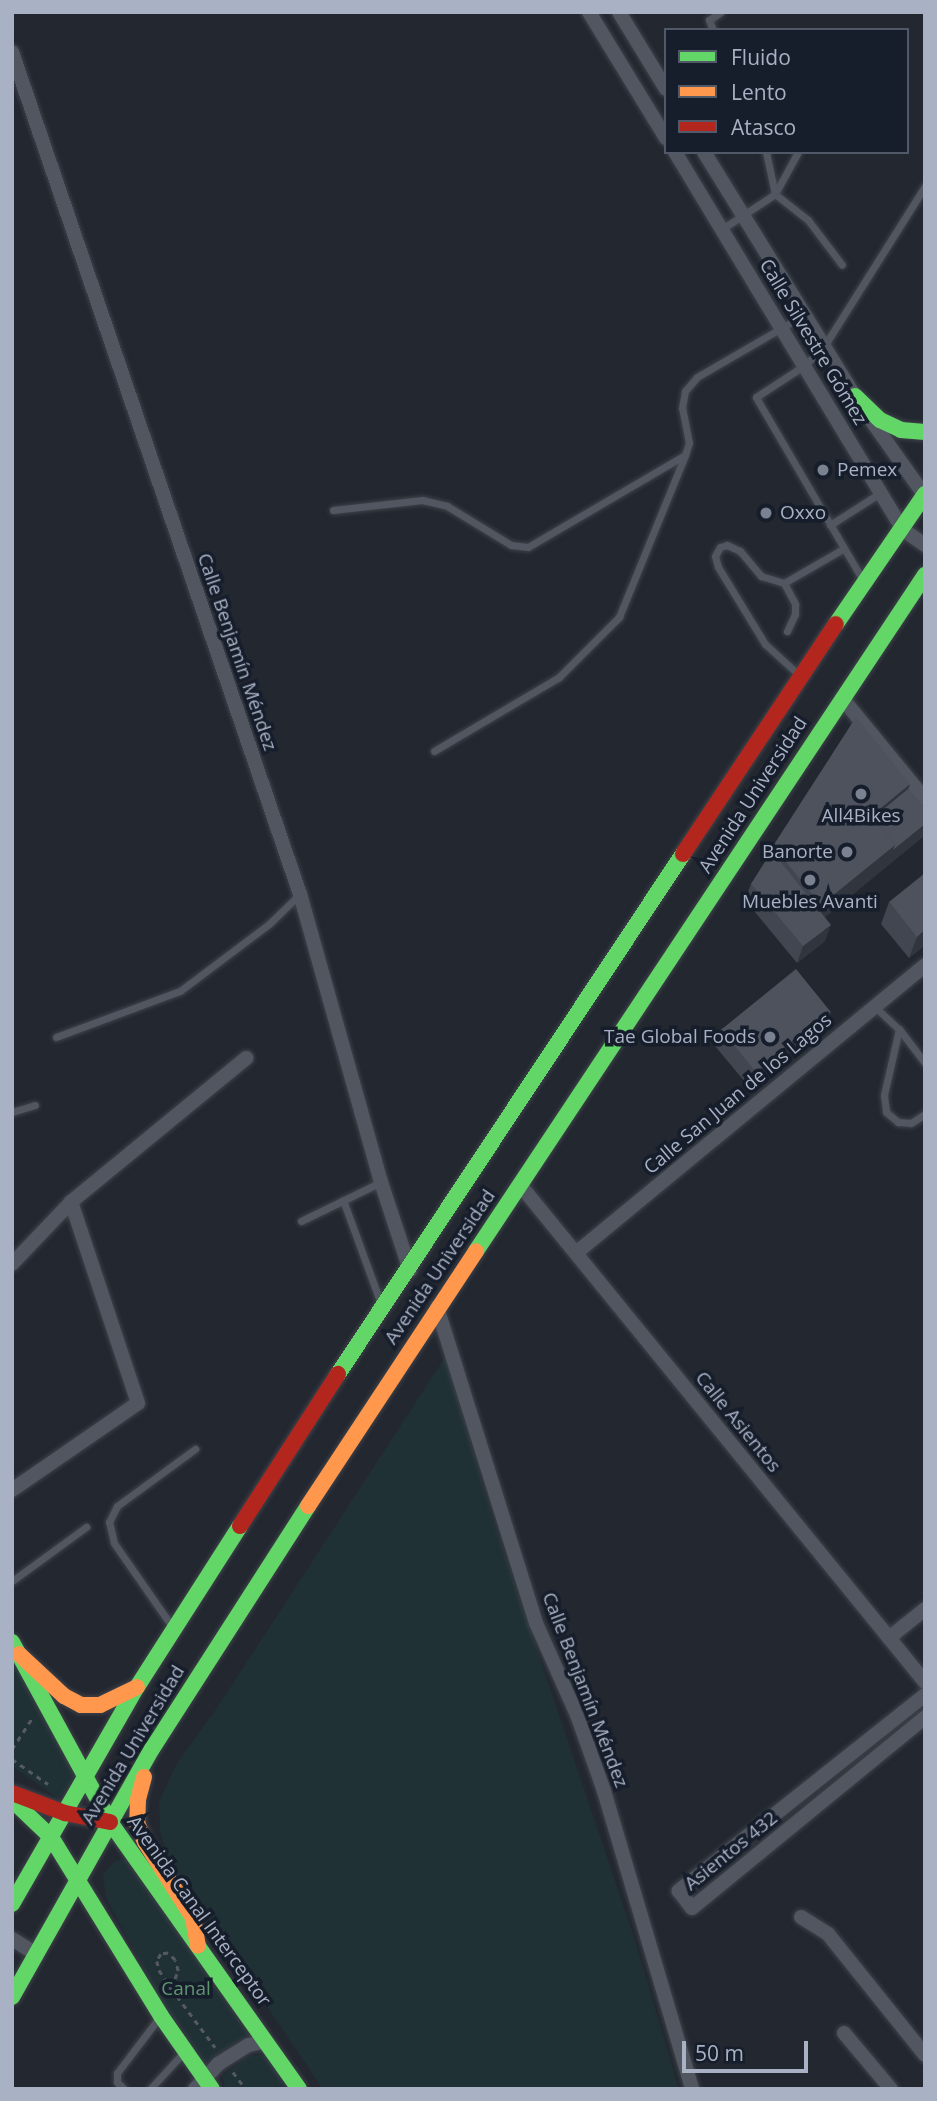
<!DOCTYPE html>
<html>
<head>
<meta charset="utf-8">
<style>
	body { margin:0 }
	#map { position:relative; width:937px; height:2101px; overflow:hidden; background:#232730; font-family:"Open Sans",sans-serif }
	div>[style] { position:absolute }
	.green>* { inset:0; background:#203136 }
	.path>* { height:2.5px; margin-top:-1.25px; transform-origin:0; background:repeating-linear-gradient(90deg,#555a62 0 5px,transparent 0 10px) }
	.roads { filter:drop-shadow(0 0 2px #3e4249) drop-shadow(0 0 2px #3e4249) }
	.lane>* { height:7px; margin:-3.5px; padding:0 3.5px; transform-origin:3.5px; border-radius:3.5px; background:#515660 }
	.street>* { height:14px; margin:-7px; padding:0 7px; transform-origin:7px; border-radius:7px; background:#515660 }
	.fast>* { height:16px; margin:-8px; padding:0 8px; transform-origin:8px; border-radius:8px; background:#63d668 }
	.slow>* { height:16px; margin:-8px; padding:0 8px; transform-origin:8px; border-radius:8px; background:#ff974d }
	.jam>* { height:16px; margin:-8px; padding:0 8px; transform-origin:8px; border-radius:8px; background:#b3261e }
	.wall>* { inset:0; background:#424650 }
	.shaded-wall>* { inset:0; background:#31353e }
	.building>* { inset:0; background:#4d525c; transform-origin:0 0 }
	.dots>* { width:19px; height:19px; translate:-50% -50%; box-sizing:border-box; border:4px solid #161d2b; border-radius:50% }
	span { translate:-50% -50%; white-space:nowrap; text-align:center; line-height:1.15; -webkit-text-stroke:7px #161d2b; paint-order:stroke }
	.street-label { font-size:19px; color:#a9b2c4 }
	.poi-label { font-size:19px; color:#a9b2c4 }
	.left { translate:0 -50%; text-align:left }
	.right { translate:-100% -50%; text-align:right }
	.park-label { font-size:19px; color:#609570 }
	.frame { position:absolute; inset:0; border:14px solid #a9b2c4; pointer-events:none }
	.legend { position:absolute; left:664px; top:28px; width:245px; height:126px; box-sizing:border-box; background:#161d2b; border:2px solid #515968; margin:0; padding:9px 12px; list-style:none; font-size:21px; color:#a9b2c4 }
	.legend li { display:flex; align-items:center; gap:14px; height:35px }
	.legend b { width:35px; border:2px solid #515968 }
	.scale { position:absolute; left:682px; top:2041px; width:126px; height:32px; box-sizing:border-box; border:4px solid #a9b2c4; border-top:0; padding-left:9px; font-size:21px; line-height:24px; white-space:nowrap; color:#a9b2c4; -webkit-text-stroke:5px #161d2b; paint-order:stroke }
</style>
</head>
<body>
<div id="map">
	<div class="green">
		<i style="clip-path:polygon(446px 1356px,491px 1514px,634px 1937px,679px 2089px,323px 2089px,168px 1860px,160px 1830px,159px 1802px,176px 1765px,219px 1705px)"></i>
		<i style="clip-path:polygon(12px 1647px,80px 1770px,59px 1799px,12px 1766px)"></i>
		<i style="clip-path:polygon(126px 1858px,249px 2034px,205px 2062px,164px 2006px,106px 1898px,103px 1874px,115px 1861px)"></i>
		<i style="clip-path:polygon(258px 2055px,266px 2056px,287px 2089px,225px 2089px,223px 2076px,246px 2057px)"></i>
	</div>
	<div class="path">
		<i style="left:12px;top:1749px;width:37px;rotate:-57deg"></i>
		<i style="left:12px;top:1759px;width:44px;rotate:34.8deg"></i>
		<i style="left:171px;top:1988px;width:18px;rotate:-68deg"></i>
		<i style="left:178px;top:1971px;width:11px;rotate:-105deg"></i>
		<i style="left:175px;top:1960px;width:10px;rotate:-135deg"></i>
		<i style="left:168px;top:1953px;width:7px;rotate:172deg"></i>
		<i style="left:161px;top:1954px;width:8px;rotate:120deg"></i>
		<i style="left:157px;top:1961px;width:9px;rotate:77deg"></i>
		<i style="left:159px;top:1970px;width:22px;rotate:56deg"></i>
		<i style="left:171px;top:1988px;width:74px;rotate:53.3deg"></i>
		<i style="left:233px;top:2072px;width:21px;rotate:53deg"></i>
	</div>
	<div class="roads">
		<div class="lane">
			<i style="left:713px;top:30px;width:11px;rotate:-112deg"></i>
			<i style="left:709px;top:20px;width:14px;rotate:-34deg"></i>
			<i style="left:798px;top:152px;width:48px;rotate:118.7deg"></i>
			<i style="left:775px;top:194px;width:42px;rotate:38.2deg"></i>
			<i style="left:808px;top:220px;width:56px;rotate:52.9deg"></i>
			<i style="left:722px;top:229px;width:64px;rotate:-33.4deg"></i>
			<i style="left:775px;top:194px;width:43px;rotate:-102.1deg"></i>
			<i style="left:333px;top:510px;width:90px;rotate:-6.4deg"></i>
			<i style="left:422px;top:500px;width:26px;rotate:13deg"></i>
			<i style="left:447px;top:506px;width:75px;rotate:31.4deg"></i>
			<i style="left:511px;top:545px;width:17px;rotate:7deg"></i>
			<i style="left:528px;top:547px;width:182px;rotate:-30.4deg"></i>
			<i style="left:685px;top:455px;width:13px;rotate:-72deg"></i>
			<i style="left:689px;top:443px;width:36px;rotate:-101deg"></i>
			<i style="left:682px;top:408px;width:17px;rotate:-80deg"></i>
			<i style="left:685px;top:391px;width:18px;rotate:-49deg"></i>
			<i style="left:697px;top:377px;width:124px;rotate:-30.1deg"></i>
			<i style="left:830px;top:525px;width:59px;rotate:-32.6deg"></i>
			<i style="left:861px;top:577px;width:208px;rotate:-120.3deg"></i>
			<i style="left:756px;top:397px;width:59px;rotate:-33.1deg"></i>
			<i style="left:805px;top:365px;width:28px;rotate:-45deg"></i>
			<i style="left:825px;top:345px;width:188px;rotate:-57.8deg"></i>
			<i style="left:784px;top:583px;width:24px;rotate:62deg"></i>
			<i style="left:795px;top:604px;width:10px;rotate:90deg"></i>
			<i style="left:795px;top:614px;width:19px;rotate:115deg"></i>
			<i style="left:798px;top:674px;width:45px;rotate:-137.7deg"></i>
			<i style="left:765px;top:644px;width:90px;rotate:-121.4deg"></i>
			<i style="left:718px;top:567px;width:11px;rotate:-105deg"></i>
			<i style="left:715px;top:556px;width:10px;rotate:-61deg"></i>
			<i style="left:720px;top:547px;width:7px;rotate:-16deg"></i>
			<i style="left:727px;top:545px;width:14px;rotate:25deg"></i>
			<i style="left:740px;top:551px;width:33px;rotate:50deg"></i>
			<i style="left:761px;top:576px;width:24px;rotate:17deg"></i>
			<i style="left:784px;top:583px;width:68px;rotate:-30deg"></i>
			<i style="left:434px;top:751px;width:145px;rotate:-30.6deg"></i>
			<i style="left:559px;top:677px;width:85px;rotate:-45deg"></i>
			<i style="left:619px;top:617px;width:175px;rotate:-67.8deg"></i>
			<i style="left:875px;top:1007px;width:33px;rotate:43deg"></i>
			<i style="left:899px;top:1029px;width:43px;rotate:52.6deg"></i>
			<i style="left:899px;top:1029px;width:68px;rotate:102.8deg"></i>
			<i style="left:884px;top:1095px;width:17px;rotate:83deg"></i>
			<i style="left:886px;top:1112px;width:16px;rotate:40deg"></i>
			<i style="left:898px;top:1122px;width:13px;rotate:4deg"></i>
			<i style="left:911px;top:1123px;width:17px;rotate:-33deg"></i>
			<i style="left:56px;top:1037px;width:132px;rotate:-20.4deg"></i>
			<i style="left:180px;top:991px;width:111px;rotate:-37deg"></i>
			<i style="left:269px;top:924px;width:43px;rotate:-44.1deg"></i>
			<i style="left:12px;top:1112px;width:24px;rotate:-17deg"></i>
			<i style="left:343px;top:1200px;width:108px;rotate:69.9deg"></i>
			<i style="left:301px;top:1221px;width:89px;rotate:-26deg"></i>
			<i style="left:12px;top:1581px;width:92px;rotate:-36.1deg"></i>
			<i style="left:171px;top:1625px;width:100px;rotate:-124.8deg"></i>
			<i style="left:114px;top:1543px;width:22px;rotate:-103deg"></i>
			<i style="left:109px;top:1522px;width:18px;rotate:-63deg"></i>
			<i style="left:117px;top:1506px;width:97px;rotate:-36.2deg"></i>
			<i style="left:124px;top:2089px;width:10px;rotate:-135deg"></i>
			<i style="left:117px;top:2082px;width:9px;rotate:-90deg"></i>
			<i style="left:117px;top:2073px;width:68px;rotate:-52.8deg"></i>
			<i style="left:150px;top:2089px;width:49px;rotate:-47.5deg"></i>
		</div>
		<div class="street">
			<i style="left:589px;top:12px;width:148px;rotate:58.6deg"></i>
			<i style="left:619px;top:12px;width:90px;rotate:58.6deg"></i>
			<i style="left:12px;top:52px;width:890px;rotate:71.12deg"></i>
			<i style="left:300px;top:894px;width:299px;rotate:74.3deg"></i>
			<i style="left:381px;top:1182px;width:93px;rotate:71.8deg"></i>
			<i style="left:675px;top:152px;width:440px;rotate:58.9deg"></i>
			<i style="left:902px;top:529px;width:28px;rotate:35deg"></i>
			<i style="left:704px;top:152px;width:295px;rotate:58.3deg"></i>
			<i style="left:871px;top:420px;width:93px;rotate:54.6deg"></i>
			<i style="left:842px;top:698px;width:131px;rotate:50.6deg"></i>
			<i style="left:521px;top:1186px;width:640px;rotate:50.84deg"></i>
			<i style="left:576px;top:1253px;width:452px;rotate:-39.5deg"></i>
			<i style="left:12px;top:1264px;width:86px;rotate:-46.4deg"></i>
			<i style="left:71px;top:1202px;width:227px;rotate:-39.4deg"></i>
			<i style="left:437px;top:1307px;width:331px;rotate:72.6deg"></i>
			<i style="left:536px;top:1623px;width:101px;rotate:66deg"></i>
			<i style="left:577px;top:1715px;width:81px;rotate:70.4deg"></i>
			<i style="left:604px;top:1791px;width:311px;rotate:73.5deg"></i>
			<i style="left:12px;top:1490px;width:153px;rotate:-34.6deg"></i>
			<i style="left:138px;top:1403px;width:212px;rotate:-108.4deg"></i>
			<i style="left:889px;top:1638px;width:46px;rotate:-38.9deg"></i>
			<i style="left:925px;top:1695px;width:315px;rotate:141.5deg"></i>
			<i style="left:679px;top:1891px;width:21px;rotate:53deg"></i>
			<i style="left:692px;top:1908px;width:301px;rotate:-39.3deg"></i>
			<i style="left:801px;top:1917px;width:32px;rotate:32deg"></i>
			<i style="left:828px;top:1934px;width:155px;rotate:51.3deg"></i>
			<i style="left:12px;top:1939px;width:28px;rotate:32deg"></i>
			<i style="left:844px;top:2033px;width:73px;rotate:50deg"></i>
			<i style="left:195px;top:2089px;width:34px;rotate:-47deg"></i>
			<i style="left:218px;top:2064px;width:36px;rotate:-32deg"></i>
			<i style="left:249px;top:2045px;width:17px;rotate:-13deg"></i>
		</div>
		<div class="fast">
			<i style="left:855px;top:396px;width:35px;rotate:44deg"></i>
			<i style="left:880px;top:420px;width:23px;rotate:25deg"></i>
			<i style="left:901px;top:430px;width:24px;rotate:5deg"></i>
			<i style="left:836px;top:624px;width:158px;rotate:-55.6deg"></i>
			<i style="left:476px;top:1251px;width:812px;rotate:-56.41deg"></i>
			<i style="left:338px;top:1374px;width:624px;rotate:-56.44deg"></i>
			<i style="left:12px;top:1642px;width:205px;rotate:61.4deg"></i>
			<i style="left:110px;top:1822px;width:327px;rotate:54.7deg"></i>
			<i style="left:12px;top:1800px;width:54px;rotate:43.5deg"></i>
			<i style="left:51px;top:1837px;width:210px;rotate:58.4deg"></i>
			<i style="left:161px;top:2016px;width:89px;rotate:55.1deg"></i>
			<i style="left:12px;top:1904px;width:250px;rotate:-60.1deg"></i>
			<i style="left:137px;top:1687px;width:191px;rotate:-57.4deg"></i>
			<i style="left:12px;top:1997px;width:285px;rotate:-60.6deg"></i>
			<i style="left:152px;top:1749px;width:289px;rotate:-57.3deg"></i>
		</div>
		<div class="slow">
			<i style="left:308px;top:1506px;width:305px;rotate:-56.6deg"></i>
			<i style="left:19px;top:1654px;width:62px;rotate:43deg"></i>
			<i style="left:64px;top:1696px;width:19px;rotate:28deg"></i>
			<i style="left:81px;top:1705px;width:19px"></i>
			<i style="left:100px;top:1705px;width:41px;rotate:-25.9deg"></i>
			<i style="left:144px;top:1777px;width:24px;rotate:105deg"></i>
			<i style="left:138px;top:1800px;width:23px;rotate:92deg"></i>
			<i style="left:137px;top:1823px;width:21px;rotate:67deg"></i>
			<i style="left:145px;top:1842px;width:90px;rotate:57.7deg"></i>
			<i style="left:193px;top:1918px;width:28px;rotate:80deg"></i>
		</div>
		<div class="jam">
			<i style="left:683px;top:854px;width:276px;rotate:-56.4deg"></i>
			<i style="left:240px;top:1526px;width:181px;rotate:-57.2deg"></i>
			<i style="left:12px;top:1793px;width:57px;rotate:20.7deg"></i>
			<i style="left:65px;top:1813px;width:46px;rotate:11.3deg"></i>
		</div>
	</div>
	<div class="wall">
		<i style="clip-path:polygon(910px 784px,908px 789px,925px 809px,925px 835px,825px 917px,825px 941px,797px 963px,745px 900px,751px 884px,772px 851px,773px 846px)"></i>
		<i style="clip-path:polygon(889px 902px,925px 945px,909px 958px,881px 924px)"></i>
		<i style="clip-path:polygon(831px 1012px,826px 1028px,750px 1088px,715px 1046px,721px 1029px)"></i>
	</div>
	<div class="shaded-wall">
		<i style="clip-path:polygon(910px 784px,902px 805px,875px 828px,871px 816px)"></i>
		<i style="clip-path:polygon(925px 824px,925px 835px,813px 927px,821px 905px,895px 845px)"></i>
		<i style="clip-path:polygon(831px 925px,825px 941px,797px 963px,803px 946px)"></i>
		<i style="clip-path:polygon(925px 930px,925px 945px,909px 958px,917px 937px)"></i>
		<i style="clip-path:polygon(831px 1012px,826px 1028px,750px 1088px,755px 1072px)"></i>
	</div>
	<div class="building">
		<i style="clip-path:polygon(856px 717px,910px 784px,871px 816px,895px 845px,821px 905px,773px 846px)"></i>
		<i style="clip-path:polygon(908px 789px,925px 809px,925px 824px,893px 850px,895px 845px,873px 818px)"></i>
		<i style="clip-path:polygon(772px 851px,831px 925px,803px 946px,751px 884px)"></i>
		<i style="clip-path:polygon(925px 873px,925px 930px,917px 937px,889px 902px)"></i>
		<i style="left:796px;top:969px;width:55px;height:96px;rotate:51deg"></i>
	</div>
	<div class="dots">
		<i style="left:823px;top:470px;background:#7a8190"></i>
		<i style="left:766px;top:513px;background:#7a8190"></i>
		<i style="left:861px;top:794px;background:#7a8190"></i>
		<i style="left:847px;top:852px;background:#7a8190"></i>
		<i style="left:810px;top:880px;background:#7a8190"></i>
		<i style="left:770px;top:1037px;background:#7a8190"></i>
	</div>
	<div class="street-label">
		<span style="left:813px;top:342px;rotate:59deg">Calle Silvestre Gómez</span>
		<span style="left:237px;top:652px;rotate:71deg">Calle Benjamín Méndez</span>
		<span style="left:753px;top:795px;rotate:-57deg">Avenida Universidad</span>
		<span style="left:738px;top:1094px;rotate:-40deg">Calle San Juan de los Lagos</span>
		<span style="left:440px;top:1267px;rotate:-56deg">Avenida Universidad</span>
		<span style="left:738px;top:1422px;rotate:51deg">Calle Asientos</span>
		<span style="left:585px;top:1690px;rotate:69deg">Calle Benjamín Méndez</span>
		<span style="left:133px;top:1745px;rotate:-59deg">Avenida Universidad</span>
		<span style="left:731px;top:1851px;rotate:-39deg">Asientos 432</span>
		<span style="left:199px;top:1911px;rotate:54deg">Avenida Canal Interceptor</span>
	</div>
	<div class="poi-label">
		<span class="left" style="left:837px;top:470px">Pemex</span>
		<span class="left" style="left:780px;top:513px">Oxxo</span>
		<span style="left:861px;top:816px">All4Bikes</span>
		<span class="right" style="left:833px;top:852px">Banorte</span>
		<span style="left:810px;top:902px">Muebles Avanti</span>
		<span class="right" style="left:756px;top:1037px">Tae Global Foods</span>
	</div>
	<div class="park-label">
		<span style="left:186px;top:1989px">Canal</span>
	</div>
	<div class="frame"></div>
	<ul class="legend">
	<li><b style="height:9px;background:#63d668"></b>Fluido</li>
	<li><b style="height:9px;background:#ff974d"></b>Lento</li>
	<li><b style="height:9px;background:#b3261e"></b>Atasco</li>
	</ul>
	<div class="scale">50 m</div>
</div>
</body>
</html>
